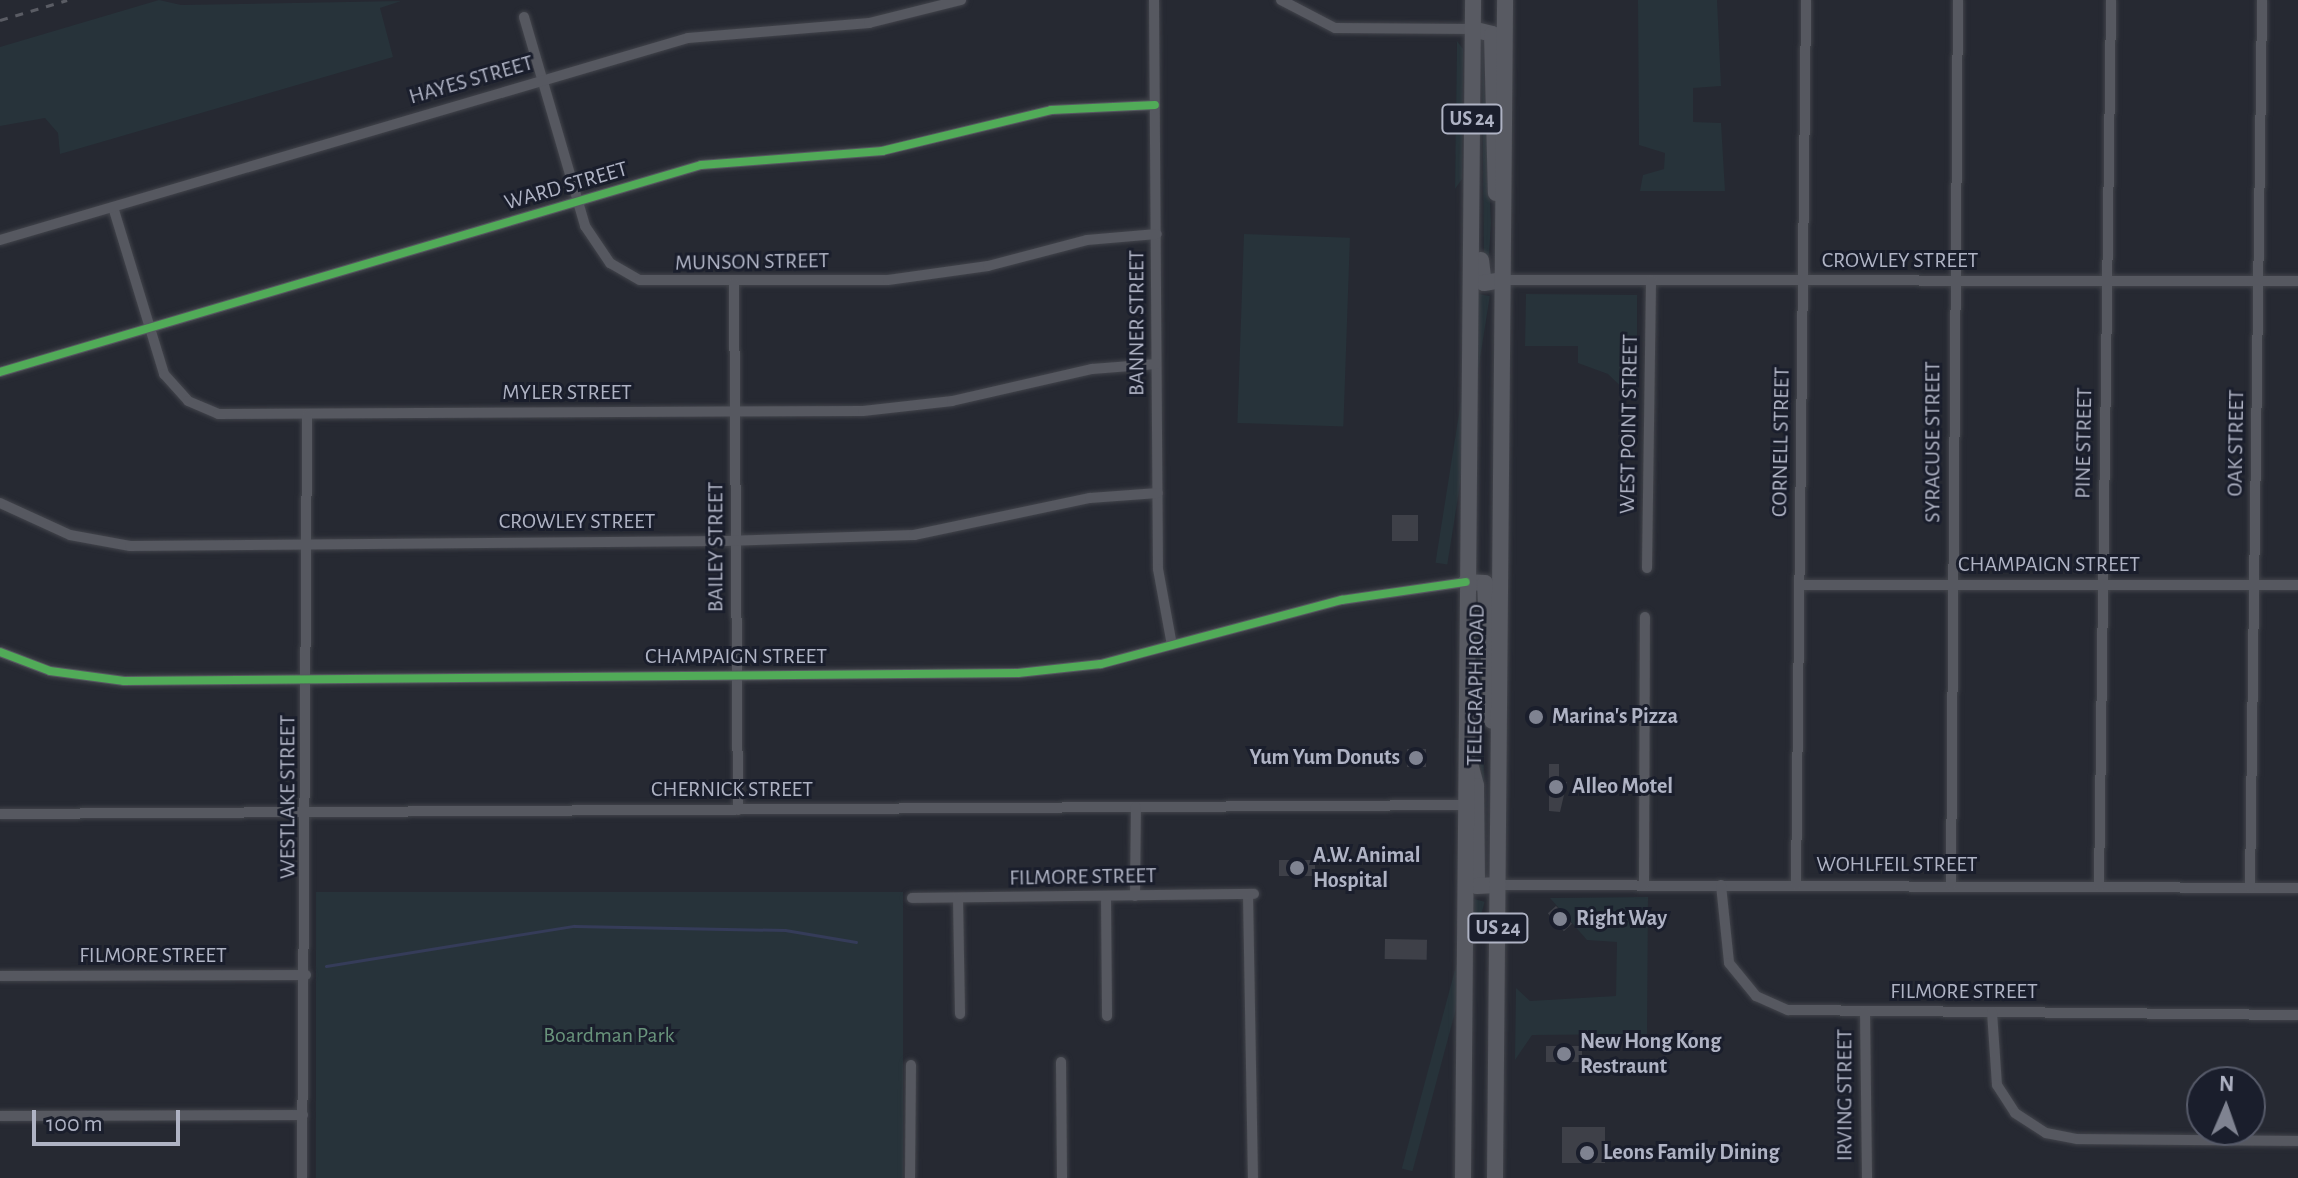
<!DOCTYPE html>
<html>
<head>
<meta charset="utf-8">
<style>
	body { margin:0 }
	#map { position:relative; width:2298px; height:1178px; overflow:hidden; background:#262932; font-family:"Alegreya Sans",sans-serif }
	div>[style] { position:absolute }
	.green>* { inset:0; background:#27333a; transform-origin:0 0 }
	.stream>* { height:3px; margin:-1.5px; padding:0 1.5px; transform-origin:1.5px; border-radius:1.5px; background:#353c59 }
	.building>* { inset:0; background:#3e4048; transform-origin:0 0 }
	.roads { filter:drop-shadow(0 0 2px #42444b) drop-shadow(0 0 2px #42444b) }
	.minor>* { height:10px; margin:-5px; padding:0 5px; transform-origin:5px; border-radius:5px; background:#565860 }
	.primary>* { height:16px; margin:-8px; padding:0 8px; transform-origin:8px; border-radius:8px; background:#585a62 }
	.rail>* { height:3px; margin-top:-1.5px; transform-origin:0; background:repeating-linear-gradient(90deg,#5a5c64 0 8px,transparent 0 16px) }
	.cycleway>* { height:8px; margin:-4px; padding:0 4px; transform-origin:4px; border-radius:4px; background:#51ab58 }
	.dots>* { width:22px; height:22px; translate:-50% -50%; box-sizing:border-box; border:4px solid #1a1e2c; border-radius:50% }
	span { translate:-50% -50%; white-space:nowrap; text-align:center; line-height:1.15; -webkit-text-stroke:6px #1a1e2c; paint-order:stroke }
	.shield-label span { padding:2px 6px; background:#1a1e2c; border:2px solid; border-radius:6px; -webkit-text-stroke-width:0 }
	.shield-label { font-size:20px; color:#afb3c4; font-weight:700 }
	.street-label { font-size:22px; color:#afb3c4 }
	.poi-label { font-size:22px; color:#afb3c4; font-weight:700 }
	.left { translate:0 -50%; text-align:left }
	.right { translate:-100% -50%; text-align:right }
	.park-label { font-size:22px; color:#68937b }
	.north { position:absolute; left:2186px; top:1066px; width:80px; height:80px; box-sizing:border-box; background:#1a1e2c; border:2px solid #565a69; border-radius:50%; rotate:2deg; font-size:22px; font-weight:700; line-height:32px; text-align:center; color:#afb3c4 }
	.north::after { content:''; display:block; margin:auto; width:28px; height:36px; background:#7f8391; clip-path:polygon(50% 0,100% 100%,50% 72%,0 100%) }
	.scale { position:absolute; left:32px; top:1110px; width:148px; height:36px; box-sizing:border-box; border:4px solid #afb3c4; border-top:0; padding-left:10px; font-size:24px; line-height:28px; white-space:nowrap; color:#afb3c4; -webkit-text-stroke:6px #1a1e2c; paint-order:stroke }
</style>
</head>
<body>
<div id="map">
	<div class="green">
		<i style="clip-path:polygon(159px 0,181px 5px,401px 1px,380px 8px,393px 57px,60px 154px,58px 133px,45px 118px,0 126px,0 47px)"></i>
		<i style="clip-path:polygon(1638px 0,1717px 0,1721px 86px,1693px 88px,1693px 122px,1721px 123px,1725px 191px,1640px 191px,1643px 175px,1664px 169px,1665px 153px,1639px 145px)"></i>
		<i style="clip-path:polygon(1457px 41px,1463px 49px,1462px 179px,1455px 189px)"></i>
		<i style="clip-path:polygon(1482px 41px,1491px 223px,1488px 270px,1484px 267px)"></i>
		<i style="left:1244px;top:234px;width:106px;height:189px;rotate:2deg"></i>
		<i style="left:1478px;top:294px;width:12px;height:272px;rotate:9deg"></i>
		<i style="clip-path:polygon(1526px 294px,1637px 295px,1637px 402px,1608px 374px,1578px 363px,1578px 346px,1525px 346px)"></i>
		<i style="clip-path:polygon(1475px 590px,1482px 599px,1485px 876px,1475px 695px)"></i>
		<i style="left:903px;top:892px;width:286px;height:587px;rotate:90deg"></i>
		<i style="clip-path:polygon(1648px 897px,1647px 1034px,1532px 1035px,1515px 1060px,1516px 988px,1530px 1001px,1616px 996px,1617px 942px,1587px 940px,1550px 898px)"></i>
		<i style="left:1474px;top:899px;width:11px;height:279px;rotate:15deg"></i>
	</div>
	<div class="stream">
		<i style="left:326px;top:966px;width:251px;rotate:-9.2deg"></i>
		<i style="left:574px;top:926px;width:211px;rotate:1.1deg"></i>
		<i style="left:785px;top:930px;width:72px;rotate:9.6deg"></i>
	</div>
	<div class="building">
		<i style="left:1392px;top:515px;width:26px;height:26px"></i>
		<i style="left:1407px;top:749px;width:19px;height:18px"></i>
		<i style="clip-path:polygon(1549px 764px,1559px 764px,1559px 782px,1567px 782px,1560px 812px,1549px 811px)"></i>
		<i style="left:1279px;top:860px;width:36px;height:16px"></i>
		<i style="left:1556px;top:906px;width:24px;height:11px;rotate:48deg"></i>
		<i style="left:1385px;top:939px;width:42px;height:20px;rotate:1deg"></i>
		<i style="left:1546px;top:1046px;width:36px;height:16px"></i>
		<i style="left:1562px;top:1127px;width:43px;height:36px"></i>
	</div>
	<div class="roads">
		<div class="minor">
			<i style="left:1154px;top:0;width:569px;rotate:89.6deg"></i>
			<i style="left:1158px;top:569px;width:77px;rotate:79.6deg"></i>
			<i style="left:1281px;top:0;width:61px;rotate:27.4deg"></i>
			<i style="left:1335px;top:28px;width:137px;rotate:0.4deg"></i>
			<i style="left:524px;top:17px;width:218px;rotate:73.7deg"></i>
			<i style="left:585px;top:226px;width:45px;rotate:56deg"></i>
			<i style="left:610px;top:263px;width:34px;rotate:30deg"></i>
			<i style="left:640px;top:280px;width:248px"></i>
			<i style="left:888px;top:280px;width:101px;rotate:-8deg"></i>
			<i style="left:988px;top:266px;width:102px;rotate:-14.7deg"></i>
			<i style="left:1087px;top:240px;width:70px;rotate:-4.9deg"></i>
			<i style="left:113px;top:207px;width:175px;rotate:73deg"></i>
			<i style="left:164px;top:374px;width:36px;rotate:48deg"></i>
			<i style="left:188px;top:401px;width:33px;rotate:23deg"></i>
			<i style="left:218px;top:414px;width:645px;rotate:-0.27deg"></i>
			<i style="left:863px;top:411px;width:90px;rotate:-6.4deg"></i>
			<i style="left:952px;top:401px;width:144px;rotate:-12.9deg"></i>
			<i style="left:1092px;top:369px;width:64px;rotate:-4.5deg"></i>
			<i style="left:0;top:240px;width:717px;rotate:-16.36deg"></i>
			<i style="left:688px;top:38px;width:182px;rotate:-4.7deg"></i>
			<i style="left:869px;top:23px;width:95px;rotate:-14deg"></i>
			<i style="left:1502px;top:280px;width:796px;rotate:0.07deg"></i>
			<i style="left:734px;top:283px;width:527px;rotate:89.57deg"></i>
			<i style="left:0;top:372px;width:731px;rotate:-16.45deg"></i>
			<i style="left:701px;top:165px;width:182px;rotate:-4.4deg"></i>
			<i style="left:882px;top:151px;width:174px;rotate:-13.6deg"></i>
			<i style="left:1051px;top:110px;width:104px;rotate:-2.8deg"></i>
			<i style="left:0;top:503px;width:77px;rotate:24.6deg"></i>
			<i style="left:70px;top:535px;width:61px;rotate:10.4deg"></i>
			<i style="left:130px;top:546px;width:595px;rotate:-0.48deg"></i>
			<i style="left:725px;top:541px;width:189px;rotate:-1.8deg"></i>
			<i style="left:914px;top:535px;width:180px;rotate:-11.9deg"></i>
			<i style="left:1090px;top:498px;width:68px;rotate:-4.2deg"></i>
			<i style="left:1647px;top:568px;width:288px;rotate:-89.2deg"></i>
			<i style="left:1800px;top:585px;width:498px"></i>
			<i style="left:0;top:652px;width:53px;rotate:20.8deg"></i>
			<i style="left:50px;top:671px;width:75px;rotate:7.7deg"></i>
			<i style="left:124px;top:681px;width:894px;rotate:-0.51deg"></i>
			<i style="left:1018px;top:673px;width:83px;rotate:-6.2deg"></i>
			<i style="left:1101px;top:664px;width:249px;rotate:-14.9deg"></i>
			<i style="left:1342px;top:600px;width:125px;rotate:-8.3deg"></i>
			<i style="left:0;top:814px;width:1464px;rotate:-0.35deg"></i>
			<i style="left:1497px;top:885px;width:801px;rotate:0.21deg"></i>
			<i style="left:1644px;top:885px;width:268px;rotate:-89.8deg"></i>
			<i style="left:1721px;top:885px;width:78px;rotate:84.1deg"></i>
			<i style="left:1729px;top:963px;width:43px;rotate:50.7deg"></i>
			<i style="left:1756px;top:996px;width:35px;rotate:24deg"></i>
			<i style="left:1788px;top:1010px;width:510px;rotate:0.56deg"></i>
			<i style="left:1796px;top:885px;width:885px;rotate:-89.35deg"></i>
			<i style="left:1951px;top:885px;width:885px;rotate:-89.55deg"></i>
			<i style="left:2099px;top:886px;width:886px;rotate:-89.22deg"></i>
			<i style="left:2250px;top:887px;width:887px;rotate:-89.22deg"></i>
			<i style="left:1248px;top:894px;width:284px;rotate:89deg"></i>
			<i style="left:1135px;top:896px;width:89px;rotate:-89.4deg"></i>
			<i style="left:1106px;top:897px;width:119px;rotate:89.5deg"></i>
			<i style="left:912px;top:898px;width:342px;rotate:-0.7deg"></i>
			<i style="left:958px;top:898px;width:116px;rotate:89deg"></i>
			<i style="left:0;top:976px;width:306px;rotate:-0.2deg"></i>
			<i style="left:1865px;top:1011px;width:167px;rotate:89.3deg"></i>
			<i style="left:1992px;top:1012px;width:73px;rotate:86.1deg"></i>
			<i style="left:1997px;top:1085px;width:33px;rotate:57deg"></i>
			<i style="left:2015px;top:1113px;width:37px;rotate:33deg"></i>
			<i style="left:2046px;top:1133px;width:32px;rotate:11deg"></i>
			<i style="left:2077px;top:1139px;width:221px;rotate:0.5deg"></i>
			<i style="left:1061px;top:1062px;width:116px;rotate:89.5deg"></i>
			<i style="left:0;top:1116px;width:303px;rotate:-0.2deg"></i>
			<i style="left:302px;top:1178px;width:763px;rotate:-89.62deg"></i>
			<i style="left:910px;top:1178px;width:113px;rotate:-89.5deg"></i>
		</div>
		<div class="primary">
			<i style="left:1472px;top:29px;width:21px;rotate:14deg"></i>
			<i style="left:1492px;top:34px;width:159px;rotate:88.6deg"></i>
			<i style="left:1481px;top:260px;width:23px;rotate:83deg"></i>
			<i style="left:1484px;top:283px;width:18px;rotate:-9deg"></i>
			<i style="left:1466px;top:582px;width:19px;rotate:3deg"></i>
			<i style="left:1485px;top:583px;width:138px;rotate:87.1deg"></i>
			<i style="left:1470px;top:763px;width:24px;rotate:75deg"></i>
			<i style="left:1476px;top:786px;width:100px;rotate:89.4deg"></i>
			<i style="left:1477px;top:886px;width:20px;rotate:-3deg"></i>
			<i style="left:1463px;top:1178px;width:1178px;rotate:-89.51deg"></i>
			<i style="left:1495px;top:1178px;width:1178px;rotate:-89.51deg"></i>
		</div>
	</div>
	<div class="rail">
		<i style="left:0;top:20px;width:70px;rotate:-16.6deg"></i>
	</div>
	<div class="cycleway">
		<i style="left:0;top:372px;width:731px;rotate:-16.45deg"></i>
		<i style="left:701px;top:165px;width:182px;rotate:-4.4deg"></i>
		<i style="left:882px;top:151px;width:174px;rotate:-13.6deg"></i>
		<i style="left:1051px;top:110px;width:104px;rotate:-2.8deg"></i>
		<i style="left:0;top:652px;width:53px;rotate:20.8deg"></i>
		<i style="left:50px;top:671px;width:75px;rotate:7.7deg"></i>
		<i style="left:124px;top:681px;width:894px;rotate:-0.51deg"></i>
		<i style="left:1018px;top:673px;width:83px;rotate:-6.2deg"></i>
		<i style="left:1101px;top:664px;width:249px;rotate:-14.9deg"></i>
		<i style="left:1342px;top:600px;width:125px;rotate:-8.3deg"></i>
	</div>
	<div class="dots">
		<i style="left:1536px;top:717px;background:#7f8391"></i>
		<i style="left:1416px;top:758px;background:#7f8391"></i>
		<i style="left:1556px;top:787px;background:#7f8391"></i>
		<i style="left:1297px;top:868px;background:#7f8391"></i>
		<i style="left:1560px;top:919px;background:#7f8391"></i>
		<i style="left:1564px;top:1054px;background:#7f8391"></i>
		<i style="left:1587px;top:1153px;background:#7f8391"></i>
	</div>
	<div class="shield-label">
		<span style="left:1472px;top:119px">US 24</span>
		<span style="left:1498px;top:928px">US 24</span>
	</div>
	<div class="street-label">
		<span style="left:471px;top:80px;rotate:-16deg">HAYES STREET</span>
		<span style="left:566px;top:186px;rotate:-16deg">WARD STREET</span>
		<span style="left:1900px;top:261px">CROWLEY STREET</span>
		<span style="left:752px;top:262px;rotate:-1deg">MUNSON STREET</span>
		<span style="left:1137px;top:323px;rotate:-90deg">BANNER STREET</span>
		<span style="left:567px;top:393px">MYLER STREET</span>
		<span style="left:1629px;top:424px;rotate:-89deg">WEST POINT STREET</span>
		<span style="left:1781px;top:442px;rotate:-89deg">CORNELL STREET</span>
		<span style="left:1933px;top:442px;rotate:-90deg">SYRACUSE STREET</span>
		<span style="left:2084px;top:443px;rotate:-89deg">PINE STREET</span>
		<span style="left:2236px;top:443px;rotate:-89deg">OAK STREET</span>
		<span style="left:577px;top:522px">CROWLEY STREET</span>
		<span style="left:716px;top:547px;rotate:-90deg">BAILEY STREET</span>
		<span style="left:2049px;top:565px">CHAMPAIGN STREET</span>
		<span style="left:736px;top:657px">CHAMPAIGN STREET</span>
		<span style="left:1476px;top:685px;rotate:-89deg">TELEGRAPH ROAD</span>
		<span style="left:732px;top:790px">CHERNICK STREET</span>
		<span style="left:288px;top:797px;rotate:-90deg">WESTLAKE STREET</span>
		<span style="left:1897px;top:865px">WOHLFEIL STREET</span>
		<span style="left:1083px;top:877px;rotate:-1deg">FILMORE STREET</span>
		<span style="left:153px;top:956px">FILMORE STREET</span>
		<span style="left:1964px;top:992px">FILMORE STREET</span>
		<span style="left:1845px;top:1095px;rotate:-90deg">IRVING STREET</span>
	</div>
	<div class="poi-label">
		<span class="left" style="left:1552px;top:717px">Marina's Pizza</span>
		<span class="right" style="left:1400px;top:758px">Yum Yum Donuts</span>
		<span class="left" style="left:1572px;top:787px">Alleo Motel</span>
		<span class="left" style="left:1313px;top:868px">A.W. Animal<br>Hospital</span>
		<span class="left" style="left:1576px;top:919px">Right Way</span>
		<span class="left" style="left:1580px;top:1054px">New Hong Kong<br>Restraunt</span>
		<span class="left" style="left:1603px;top:1153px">Leons Family Dining</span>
	</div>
	<div class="park-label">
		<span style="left:609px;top:1036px">Boardman Park</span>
	</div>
	<div class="north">N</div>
	<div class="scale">100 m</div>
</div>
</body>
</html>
